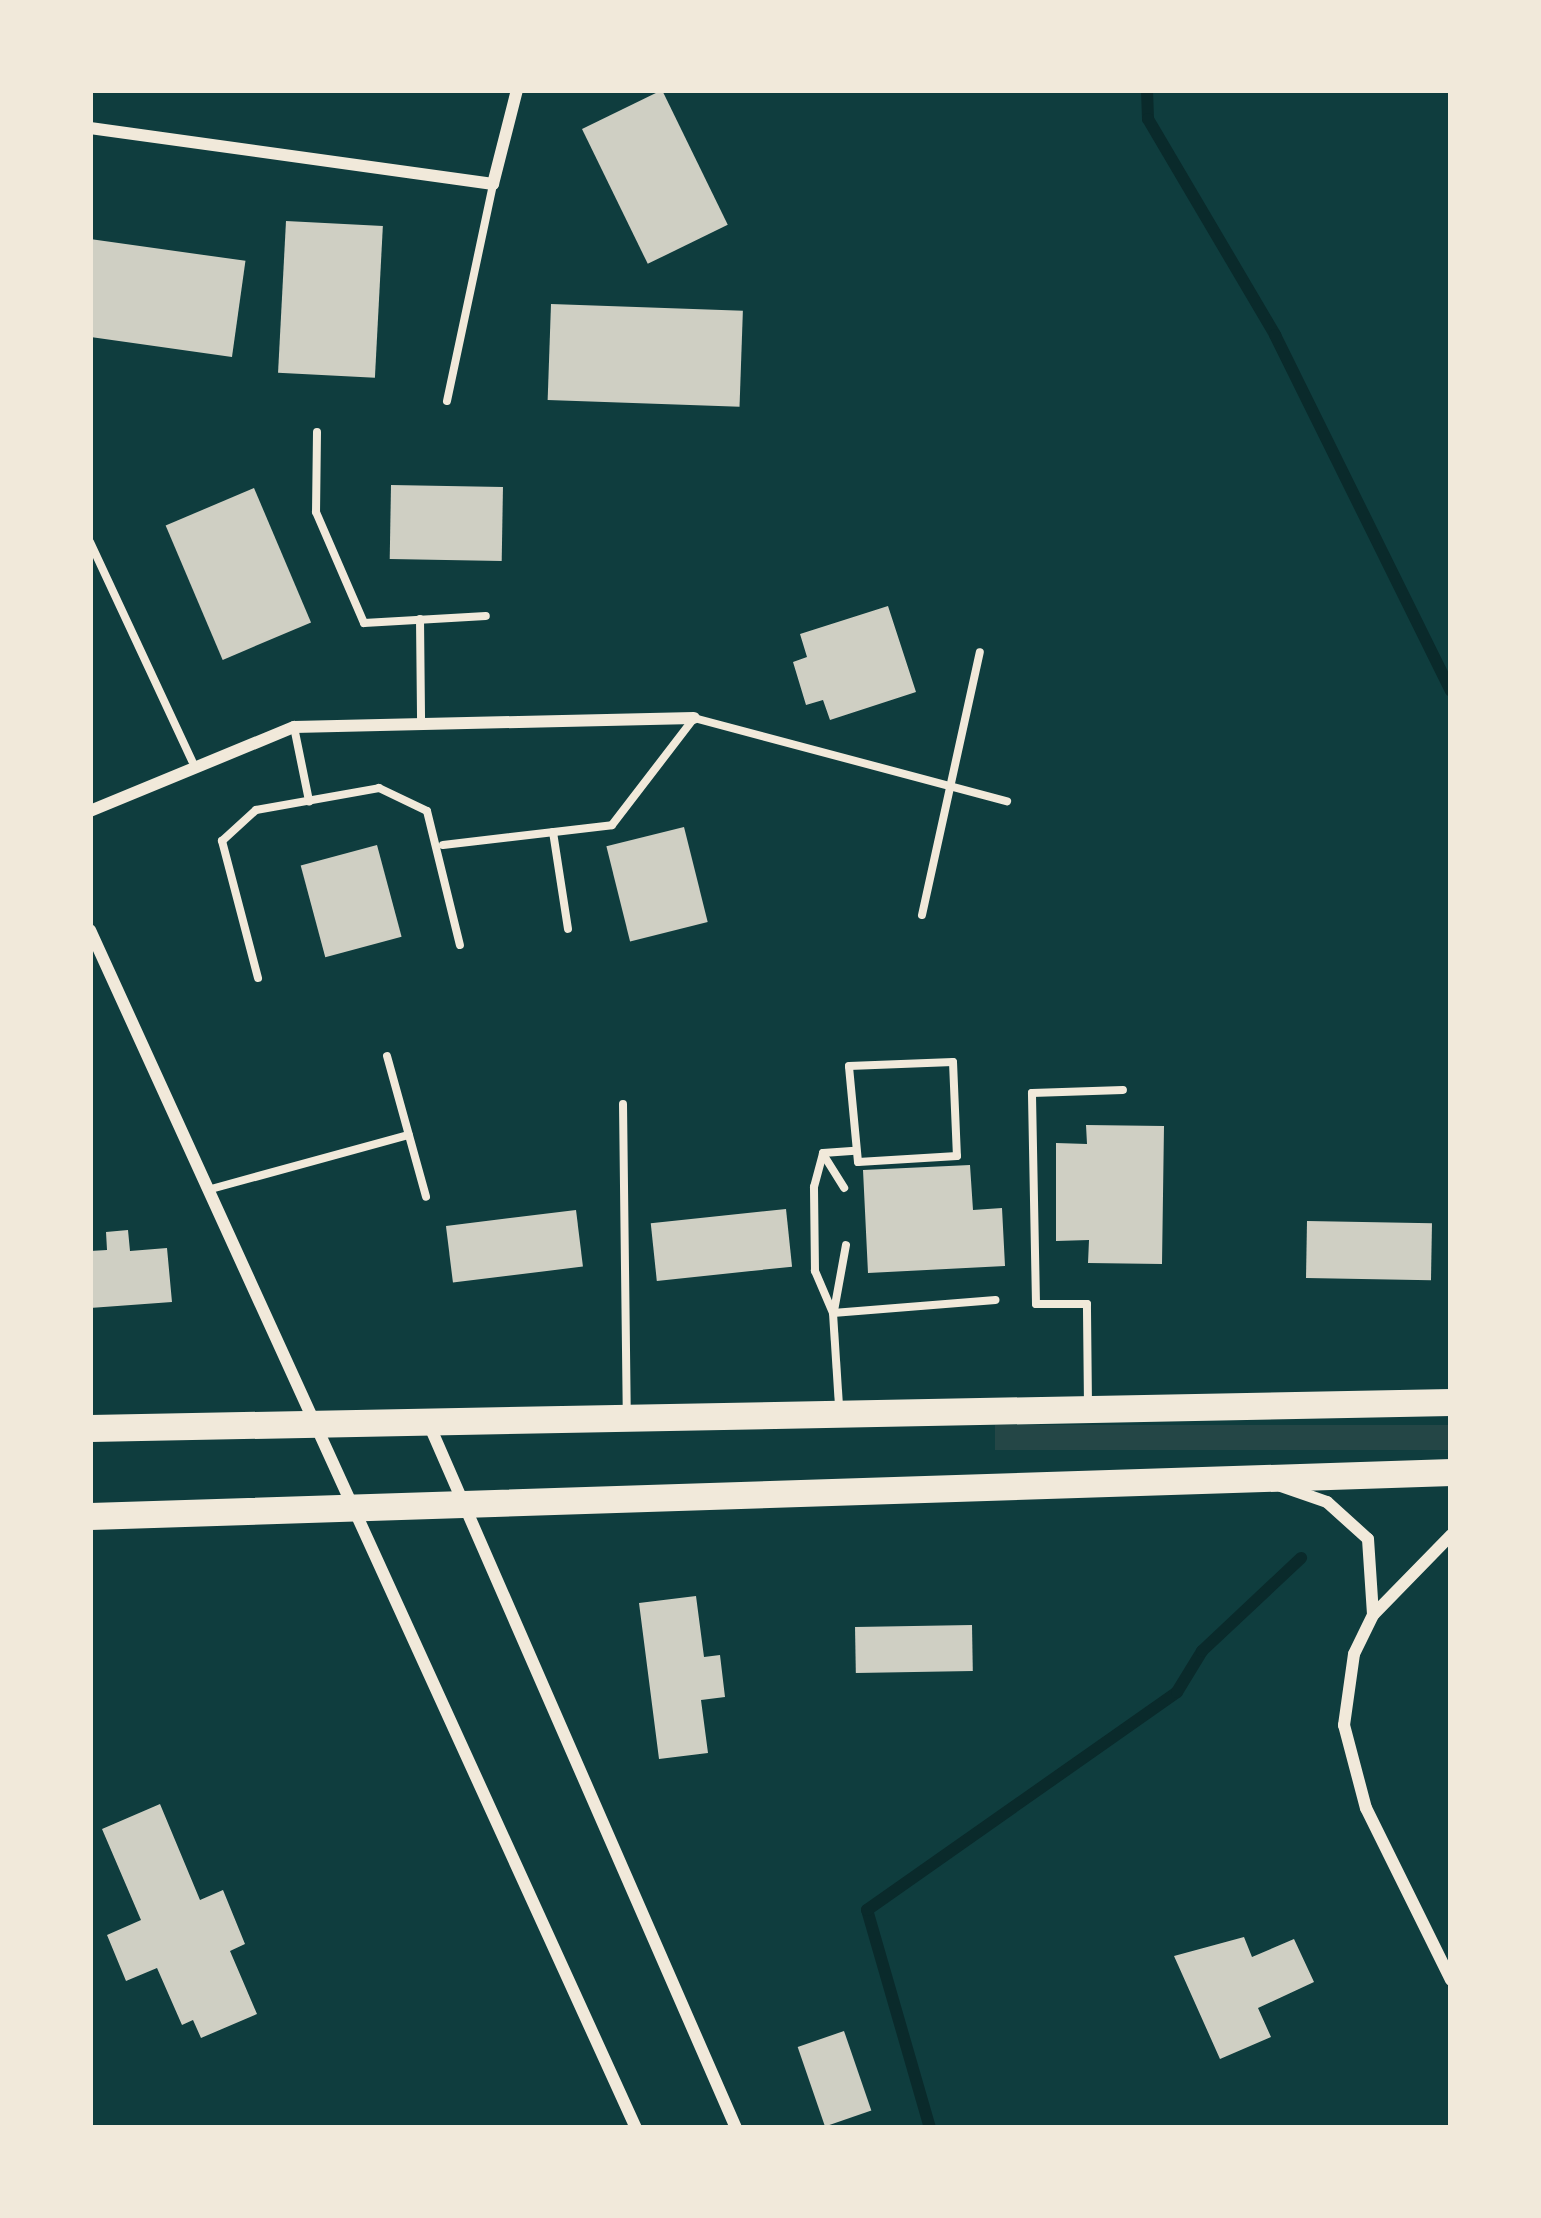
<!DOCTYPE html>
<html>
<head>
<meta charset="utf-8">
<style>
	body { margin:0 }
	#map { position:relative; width:1541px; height:2218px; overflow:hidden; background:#0f3d3e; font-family:"Space Grotesk",sans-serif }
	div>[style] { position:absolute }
	.green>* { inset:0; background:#244646; transform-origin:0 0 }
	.stream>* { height:12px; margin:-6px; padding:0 6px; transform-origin:6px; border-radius:6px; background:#0a2a2b }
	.building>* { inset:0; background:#cfcfc3; transform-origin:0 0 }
	.service>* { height:8px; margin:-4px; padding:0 4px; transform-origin:4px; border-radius:4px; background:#f1e9da }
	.minor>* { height:12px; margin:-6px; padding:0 6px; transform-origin:6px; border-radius:6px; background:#f1e9da }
	.trunk>* { height:27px; margin:-13.5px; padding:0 13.5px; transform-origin:13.5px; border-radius:13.5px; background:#f1e9da }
	span { translate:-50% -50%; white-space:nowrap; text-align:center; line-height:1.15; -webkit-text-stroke:12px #f1e9da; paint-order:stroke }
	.frame { position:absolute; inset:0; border:93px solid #f1e9da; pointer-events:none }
</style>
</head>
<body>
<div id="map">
	<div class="green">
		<i style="left:1451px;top:1425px;width:25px;height:456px;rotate:90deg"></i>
	</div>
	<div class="stream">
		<i style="left:1147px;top:90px;width:29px;rotate:88deg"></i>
		<i style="left:1148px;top:119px;width:251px;rotate:59.5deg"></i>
		<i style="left:1275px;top:335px;width:397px;rotate:63.7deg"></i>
		<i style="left:930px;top:2128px;width:227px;rotate:-106.1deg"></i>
		<i style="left:867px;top:1910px;width:379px;rotate:-35.1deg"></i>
		<i style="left:1177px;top:1692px;width:48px;rotate:-58.6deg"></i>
		<i style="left:1202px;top:1651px;width:136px;rotate:-43.2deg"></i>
	</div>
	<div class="building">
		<i style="left:662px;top:90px;width:150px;height:89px;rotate:64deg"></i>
		<i style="left:286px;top:221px;width:97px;height:152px;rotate:3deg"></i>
		<i style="left:90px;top:239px;width:157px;height:97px;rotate:8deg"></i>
		<i style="left:551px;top:304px;width:192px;height:96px;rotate:2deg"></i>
		<i style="left:391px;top:485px;width:112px;height:74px;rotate:1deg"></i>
		<i style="left:254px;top:488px;width:146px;height:96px;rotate:67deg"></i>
		<i style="clip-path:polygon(888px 606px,916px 692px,830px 720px,823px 700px,806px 705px,793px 662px,807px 657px,800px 634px)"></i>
		<i style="left:684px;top:827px;width:98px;height:80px;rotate:76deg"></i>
		<i style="left:377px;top:845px;width:95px;height:79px;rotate:75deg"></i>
		<i style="clip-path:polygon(1086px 1125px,1164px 1126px,1162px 1264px,1088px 1263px,1089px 1240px,1056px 1241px,1056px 1143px,1087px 1144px)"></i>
		<i style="clip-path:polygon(970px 1165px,973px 1210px,1002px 1208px,1005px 1266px,868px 1273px,863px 1170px)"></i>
		<i style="left:786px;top:1209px;width:58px;height:136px;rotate:84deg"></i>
		<i style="left:576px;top:1210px;width:57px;height:131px;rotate:83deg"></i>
		<i style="left:1307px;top:1221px;width:125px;height:57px;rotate:1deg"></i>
		<i style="clip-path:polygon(128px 1230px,130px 1251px,167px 1248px,172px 1302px,90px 1308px,90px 1251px,107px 1250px,106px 1232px)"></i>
		<i style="clip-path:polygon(696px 1596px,704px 1657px,720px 1655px,725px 1697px,701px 1700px,708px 1753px,659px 1759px,639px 1603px)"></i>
		<i style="left:972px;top:1625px;width:46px;height:117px;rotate:89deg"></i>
		<i style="clip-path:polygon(160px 1804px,200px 1900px,223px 1890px,245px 1944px,230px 1951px,257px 2014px,201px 2038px,193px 2020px,182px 2025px,157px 1968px,126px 1981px,107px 1935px,141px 1920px,102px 1829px)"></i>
		<i style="clip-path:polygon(1244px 1937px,1252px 1957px,1294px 1939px,1314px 1982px,1258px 2008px,1271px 2037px,1220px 2059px,1174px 1956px)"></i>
		<i style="left:844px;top:2031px;width:84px;height:49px;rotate:71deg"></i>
	</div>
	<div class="service">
		<i style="left:447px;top:401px;width:222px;rotate:-78deg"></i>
		<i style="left:317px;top:432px;width:80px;rotate:90.7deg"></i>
		<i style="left:316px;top:512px;width:121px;rotate:66.6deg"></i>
		<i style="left:364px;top:623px;width:122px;rotate:-3.3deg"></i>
		<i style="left:90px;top:542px;width:242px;rotate:65deg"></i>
		<i style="left:420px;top:619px;width:104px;rotate:89.4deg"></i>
		<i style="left:294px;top:727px;width:76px;rotate:78.5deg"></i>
		<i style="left:553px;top:832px;width:98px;rotate:81.2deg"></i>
		<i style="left:443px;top:845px;width:170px;rotate:-6.7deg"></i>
		<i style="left:612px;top:825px;width:135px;rotate:-52.5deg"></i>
		<i style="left:694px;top:718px;width:324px;rotate:14.9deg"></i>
		<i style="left:922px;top:915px;width:269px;rotate:-77.6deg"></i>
		<i style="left:258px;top:978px;width:142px;rotate:-104.7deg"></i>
		<i style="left:222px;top:841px;width:46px;rotate:-42.4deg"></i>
		<i style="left:256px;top:810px;width:125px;rotate:-10.1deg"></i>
		<i style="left:379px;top:788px;width:53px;rotate:25.6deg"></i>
		<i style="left:427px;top:811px;width:138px;rotate:76.2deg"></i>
		<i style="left:387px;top:1056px;width:146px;rotate:74.5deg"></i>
		<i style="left:953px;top:1062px;width:94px;rotate:87.6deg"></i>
		<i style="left:957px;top:1156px;width:99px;rotate:176.5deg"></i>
		<i style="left:858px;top:1162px;width:96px;rotate:-95.4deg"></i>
		<i style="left:849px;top:1066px;width:104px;rotate:-2.2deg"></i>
		<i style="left:623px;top:1104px;width:307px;rotate:89.3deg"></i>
		<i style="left:823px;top:1154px;width:40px;rotate:58deg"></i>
		<i style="left:211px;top:1189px;width:205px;rotate:-15.3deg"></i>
		<i style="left:834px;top:1311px;width:67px;rotate:-79.7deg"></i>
		<i style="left:833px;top:1313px;width:46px;rotate:-113.2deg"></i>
		<i style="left:815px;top:1271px;width:84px;rotate:-90.7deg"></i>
		<i style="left:814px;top:1187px;width:35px;rotate:-75deg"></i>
		<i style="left:823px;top:1153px;width:32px;rotate:-4deg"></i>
		<i style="left:839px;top:1406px;width:93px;rotate:-93.7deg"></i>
		<i style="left:833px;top:1313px;width:163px;rotate:-4.6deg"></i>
		<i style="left:1088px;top:1406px;width:102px;rotate:-90.6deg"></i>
		<i style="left:1087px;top:1304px;width:51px;rotate:180deg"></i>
		<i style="left:1036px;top:1304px;width:211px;rotate:-91.1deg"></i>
		<i style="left:1032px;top:1093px;width:91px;rotate:-1.9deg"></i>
	</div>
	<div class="minor">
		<i style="left:90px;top:128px;width:407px;rotate:7.9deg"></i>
		<i style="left:493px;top:184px;width:97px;rotate:-75.7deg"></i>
		<i style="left:90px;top:811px;width:221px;rotate:-22.4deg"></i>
		<i style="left:294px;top:727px;width:400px;rotate:-1.3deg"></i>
		<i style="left:90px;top:930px;width:1317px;rotate:65.5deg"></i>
		<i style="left:428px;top:1422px;width:770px;rotate:66.43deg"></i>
		<i style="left:1281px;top:1486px;width:49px;rotate:19.2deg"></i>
		<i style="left:1327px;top:1502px;width:55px;rotate:42.1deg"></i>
		<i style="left:1368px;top:1539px;width:76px;rotate:86.2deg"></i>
		<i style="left:1373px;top:1615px;width:43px;rotate:116deg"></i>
		<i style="left:1354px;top:1654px;width:72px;rotate:98deg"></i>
		<i style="left:1344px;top:1725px;width:86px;rotate:75.2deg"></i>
		<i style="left:1366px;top:1808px;width:192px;rotate:63.7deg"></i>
		<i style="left:1373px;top:1615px;width:112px;rotate:-45.7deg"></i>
	</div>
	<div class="trunk">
		<i style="left:90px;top:1428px;width:1361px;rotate:-1.09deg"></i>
		<i style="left:90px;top:1516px;width:1362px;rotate:-1.85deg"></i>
	</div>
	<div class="frame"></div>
</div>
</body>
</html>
